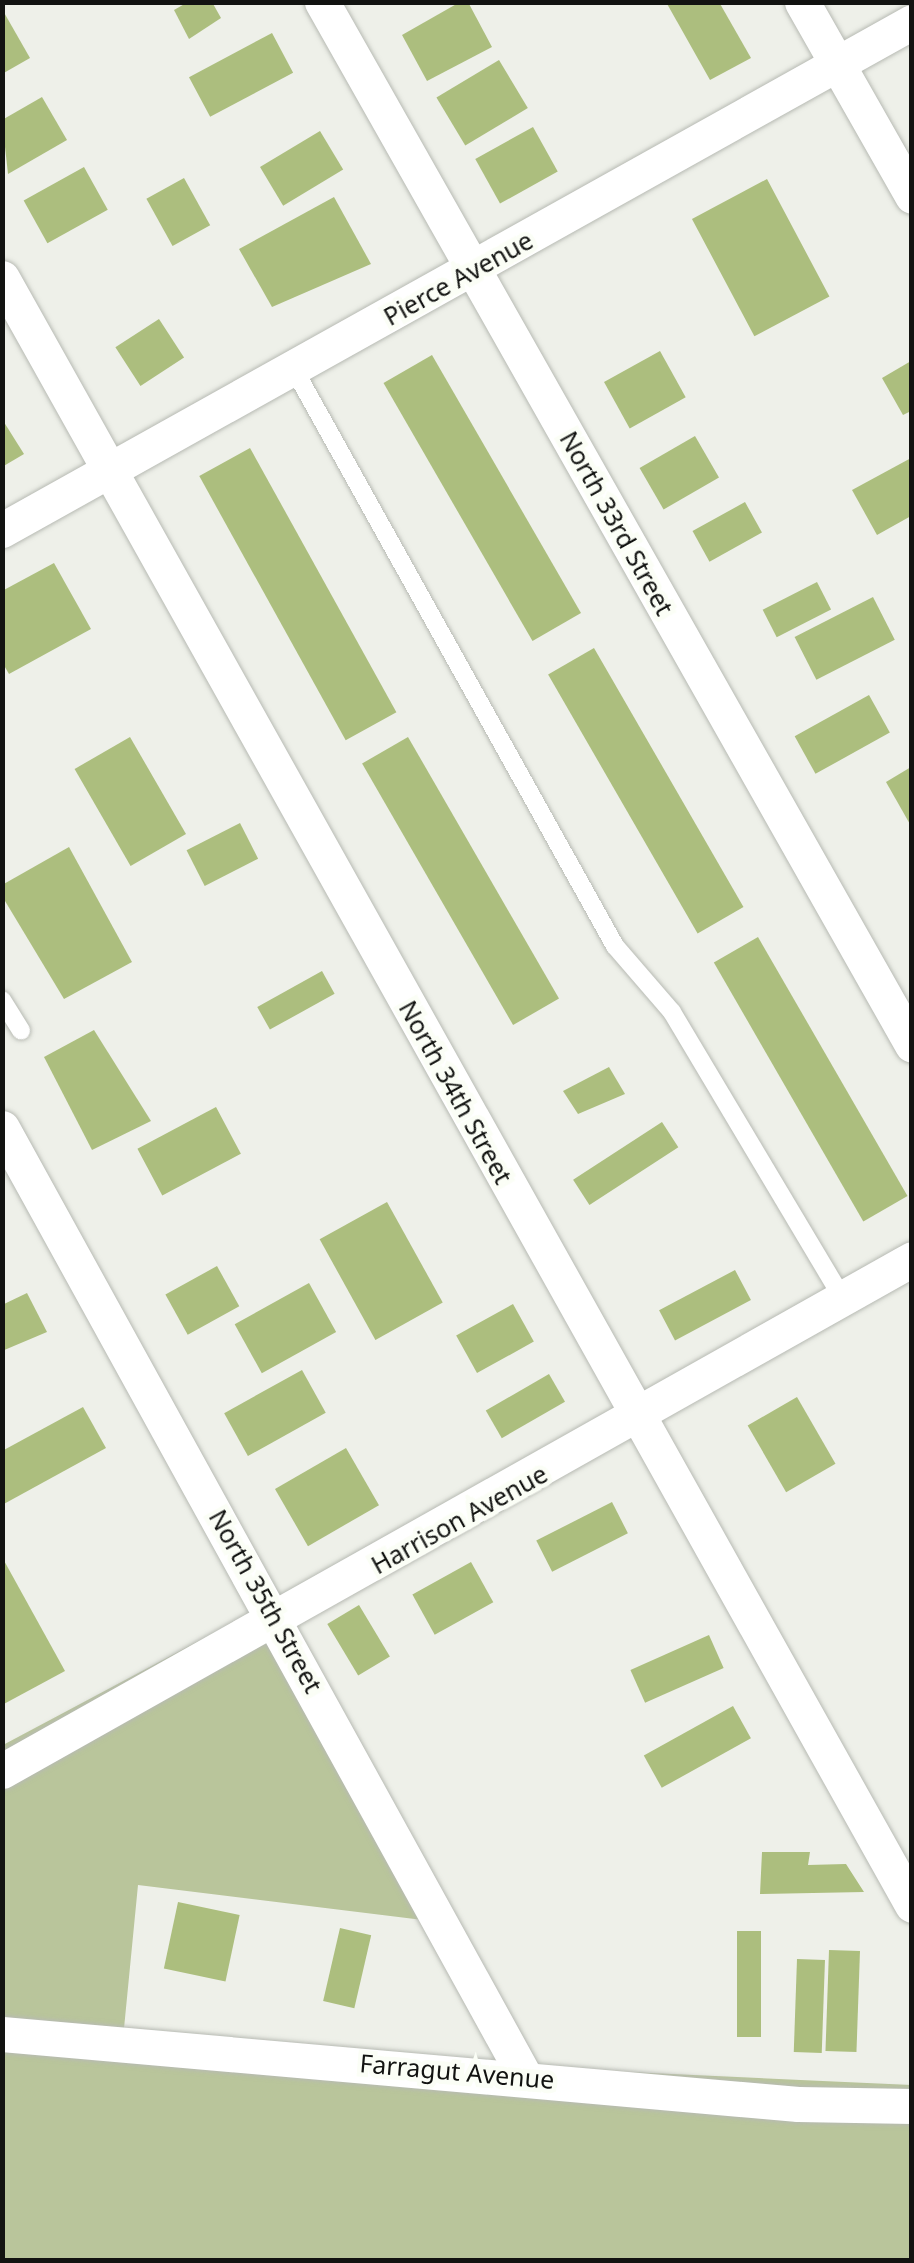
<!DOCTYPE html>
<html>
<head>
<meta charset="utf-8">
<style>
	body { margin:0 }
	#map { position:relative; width:914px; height:2263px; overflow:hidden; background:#eef0e9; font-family:"Noto Sans",sans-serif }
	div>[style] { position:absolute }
	.green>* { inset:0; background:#b9c59b }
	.building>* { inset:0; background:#acbe7e; transform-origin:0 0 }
	.roads { filter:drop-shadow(0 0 2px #b7bab3) drop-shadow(0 0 2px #b7bab3) }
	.service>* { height:18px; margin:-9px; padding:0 9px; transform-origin:9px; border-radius:9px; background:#fff }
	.minor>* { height:35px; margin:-17.5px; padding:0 17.5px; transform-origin:17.5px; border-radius:17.5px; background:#fff }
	span { translate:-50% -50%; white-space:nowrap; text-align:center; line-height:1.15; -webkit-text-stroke:9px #fbfef6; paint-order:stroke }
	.street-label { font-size:25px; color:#121311 }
	.frame { position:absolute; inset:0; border:5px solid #121311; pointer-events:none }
</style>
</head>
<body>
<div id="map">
	<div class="green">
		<i style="clip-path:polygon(255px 1611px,431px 1921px,138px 1885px,122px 2049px,911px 2085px,911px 2260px,3px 2260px,3px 1745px)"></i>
	</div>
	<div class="building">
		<i style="clip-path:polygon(188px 2px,212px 2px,221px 18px,189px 39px,174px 10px)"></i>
		<i style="clip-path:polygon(460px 2px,468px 2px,492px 47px,427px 81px,402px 35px)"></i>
		<i style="clip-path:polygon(666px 2px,719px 2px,751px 58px,710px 80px)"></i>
		<i style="clip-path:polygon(2px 9px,30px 58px,2px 74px)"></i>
		<i style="left:272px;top:33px;width:45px;height:94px;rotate:62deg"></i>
		<i style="left:499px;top:60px;width:56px;height:73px;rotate:59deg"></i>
		<i style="clip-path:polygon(42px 97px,67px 140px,8px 174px,2px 120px)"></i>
		<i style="left:533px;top:127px;width:51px;height:66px;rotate:61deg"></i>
		<i style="left:320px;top:131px;width:45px;height:70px;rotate:59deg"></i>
		<i style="left:84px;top:167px;width:49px;height:69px;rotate:61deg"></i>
		<i style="left:184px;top:178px;width:54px;height:43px;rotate:61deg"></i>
		<i style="left:767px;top:179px;width:133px;height:85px;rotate:62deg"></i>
		<i style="clip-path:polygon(334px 197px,371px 264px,272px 307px,239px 249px)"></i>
		<i style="left:159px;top:319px;width:46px;height:52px;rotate:57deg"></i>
		<i style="left:660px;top:351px;width:53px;height:64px;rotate:61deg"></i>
		<i style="left:432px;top:355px;width:298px;height:56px;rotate:60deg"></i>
		<i style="clip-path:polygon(911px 361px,911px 411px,903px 415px,882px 378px)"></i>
		<i style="clip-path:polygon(2px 419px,24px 454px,2px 467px)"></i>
		<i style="left:695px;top:436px;width:48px;height:64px;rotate:60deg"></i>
		<i style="left:250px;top:448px;width:302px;height:58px;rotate:61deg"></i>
		<i style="clip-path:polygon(911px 458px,911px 516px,877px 535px,852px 490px)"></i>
		<i style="left:745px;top:502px;width:35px;height:60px;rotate:61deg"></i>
		<i style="clip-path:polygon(54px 563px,91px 629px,9px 674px,2px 662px,2px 591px)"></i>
		<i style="left:817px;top:582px;width:31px;height:61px;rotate:63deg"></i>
		<i style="left:873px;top:597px;width:48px;height:88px;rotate:63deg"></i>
		<i style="left:594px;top:648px;width:299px;height:53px;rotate:60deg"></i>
		<i style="left:869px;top:695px;width:43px;height:85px;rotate:61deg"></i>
		<i style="left:130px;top:737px;width:112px;height:64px;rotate:60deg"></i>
		<i style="left:408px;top:737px;width:302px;height:53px;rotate:60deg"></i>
		<i style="clip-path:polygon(911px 767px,911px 826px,886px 782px)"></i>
		<i style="left:240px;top:823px;width:40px;height:60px;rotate:63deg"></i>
		<i style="clip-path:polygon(69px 847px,132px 962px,64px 999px,2px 896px,2px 885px)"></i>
		<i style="left:758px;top:937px;width:299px;height:51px;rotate:60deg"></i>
		<i style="left:322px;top:971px;width:26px;height:74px;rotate:61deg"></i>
		<i style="clip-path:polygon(94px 1030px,151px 1121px,92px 1150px,44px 1057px)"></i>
		<i style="clip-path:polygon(609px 1067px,625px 1094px,578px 1114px,563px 1091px)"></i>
		<i style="left:216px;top:1107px;width:53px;height:89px;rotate:62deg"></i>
		<i style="left:662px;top:1122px;width:30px;height:106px;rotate:57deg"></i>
		<i style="left:387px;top:1202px;width:115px;height:77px;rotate:61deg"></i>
		<i style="left:217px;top:1266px;width:46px;height:59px;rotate:61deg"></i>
		<i style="left:735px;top:1270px;width:34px;height:86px;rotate:62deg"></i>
		<i style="left:309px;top:1283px;width:56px;height:85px;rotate:61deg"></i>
		<i style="clip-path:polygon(27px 1293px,47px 1332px,2px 1351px,2px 1305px)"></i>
		<i style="left:513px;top:1304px;width:43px;height:65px;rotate:61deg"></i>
		<i style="left:302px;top:1370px;width:49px;height:89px;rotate:61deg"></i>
		<i style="left:549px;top:1374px;width:32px;height:73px;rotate:60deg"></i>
		<i style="left:797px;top:1397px;width:77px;height:57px;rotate:60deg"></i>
		<i style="clip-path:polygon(83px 1407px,106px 1448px,2px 1505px,2px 1451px)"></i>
		<i style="left:346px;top:1448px;width:66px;height:82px;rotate:60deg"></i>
		<i style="left:612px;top:1502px;width:35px;height:85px;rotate:63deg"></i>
		<i style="clip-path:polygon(2px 1557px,65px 1671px,2px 1705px)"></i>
		<i style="left:471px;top:1562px;width:46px;height:67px;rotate:61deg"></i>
		<i style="left:359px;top:1605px;width:60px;height:37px;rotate:59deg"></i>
		<i style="left:709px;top:1635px;width:36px;height:86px;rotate:66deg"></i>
		<i style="left:733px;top:1706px;width:37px;height:102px;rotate:61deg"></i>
		<i style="clip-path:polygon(762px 1852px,810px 1852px,808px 1865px,846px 1864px,864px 1892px,760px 1894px)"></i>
		<i style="left:178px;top:1902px;width:63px;height:68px;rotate:12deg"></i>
		<i style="left:340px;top:1928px;width:32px;height:75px;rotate:13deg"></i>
		<i style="left:737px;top:1931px;width:24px;height:106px"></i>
		<i style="left:829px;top:1950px;width:31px;height:101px;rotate:2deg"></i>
		<i style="left:797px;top:1959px;width:28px;height:93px;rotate:2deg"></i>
	</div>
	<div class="roads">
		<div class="service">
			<i style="left:295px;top:371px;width:658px;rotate:60.9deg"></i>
			<i style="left:615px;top:946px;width:87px;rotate:49.2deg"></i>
			<i style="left:672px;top:1012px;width:334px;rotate:59.2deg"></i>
			<i style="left:2px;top:1000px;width:36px;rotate:58deg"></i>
		</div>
		<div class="minor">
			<i style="left:322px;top:2px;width:1198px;rotate:60.5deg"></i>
			<i style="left:802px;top:2px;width:223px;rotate:60.4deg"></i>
			<i style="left:2px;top:278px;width:1864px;rotate:60.78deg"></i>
			<i style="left:2px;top:530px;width:1042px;rotate:-29.17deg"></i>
			<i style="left:2px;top:1128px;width:1084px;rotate:61.14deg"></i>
			<i style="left:2px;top:1771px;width:1044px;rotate:-29.36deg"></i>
			<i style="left:2px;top:2034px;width:799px;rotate:5.03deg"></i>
			<i style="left:798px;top:2104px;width:114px;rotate:1deg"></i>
		</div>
	</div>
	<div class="street-label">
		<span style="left:458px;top:278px;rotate:-29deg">Pierce Avenue</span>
		<span style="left:617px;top:523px;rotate:61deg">North 33rd Street</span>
		<span style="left:456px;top:1092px;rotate:61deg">North 34th Street</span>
		<span style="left:459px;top:1519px;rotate:-29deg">Harrison Avenue</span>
		<span style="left:266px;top:1601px;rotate:61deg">North 35th Street</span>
		<span style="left:457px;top:2071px;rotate:5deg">Farragut Avenue</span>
	</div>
	<div class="frame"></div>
</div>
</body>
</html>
